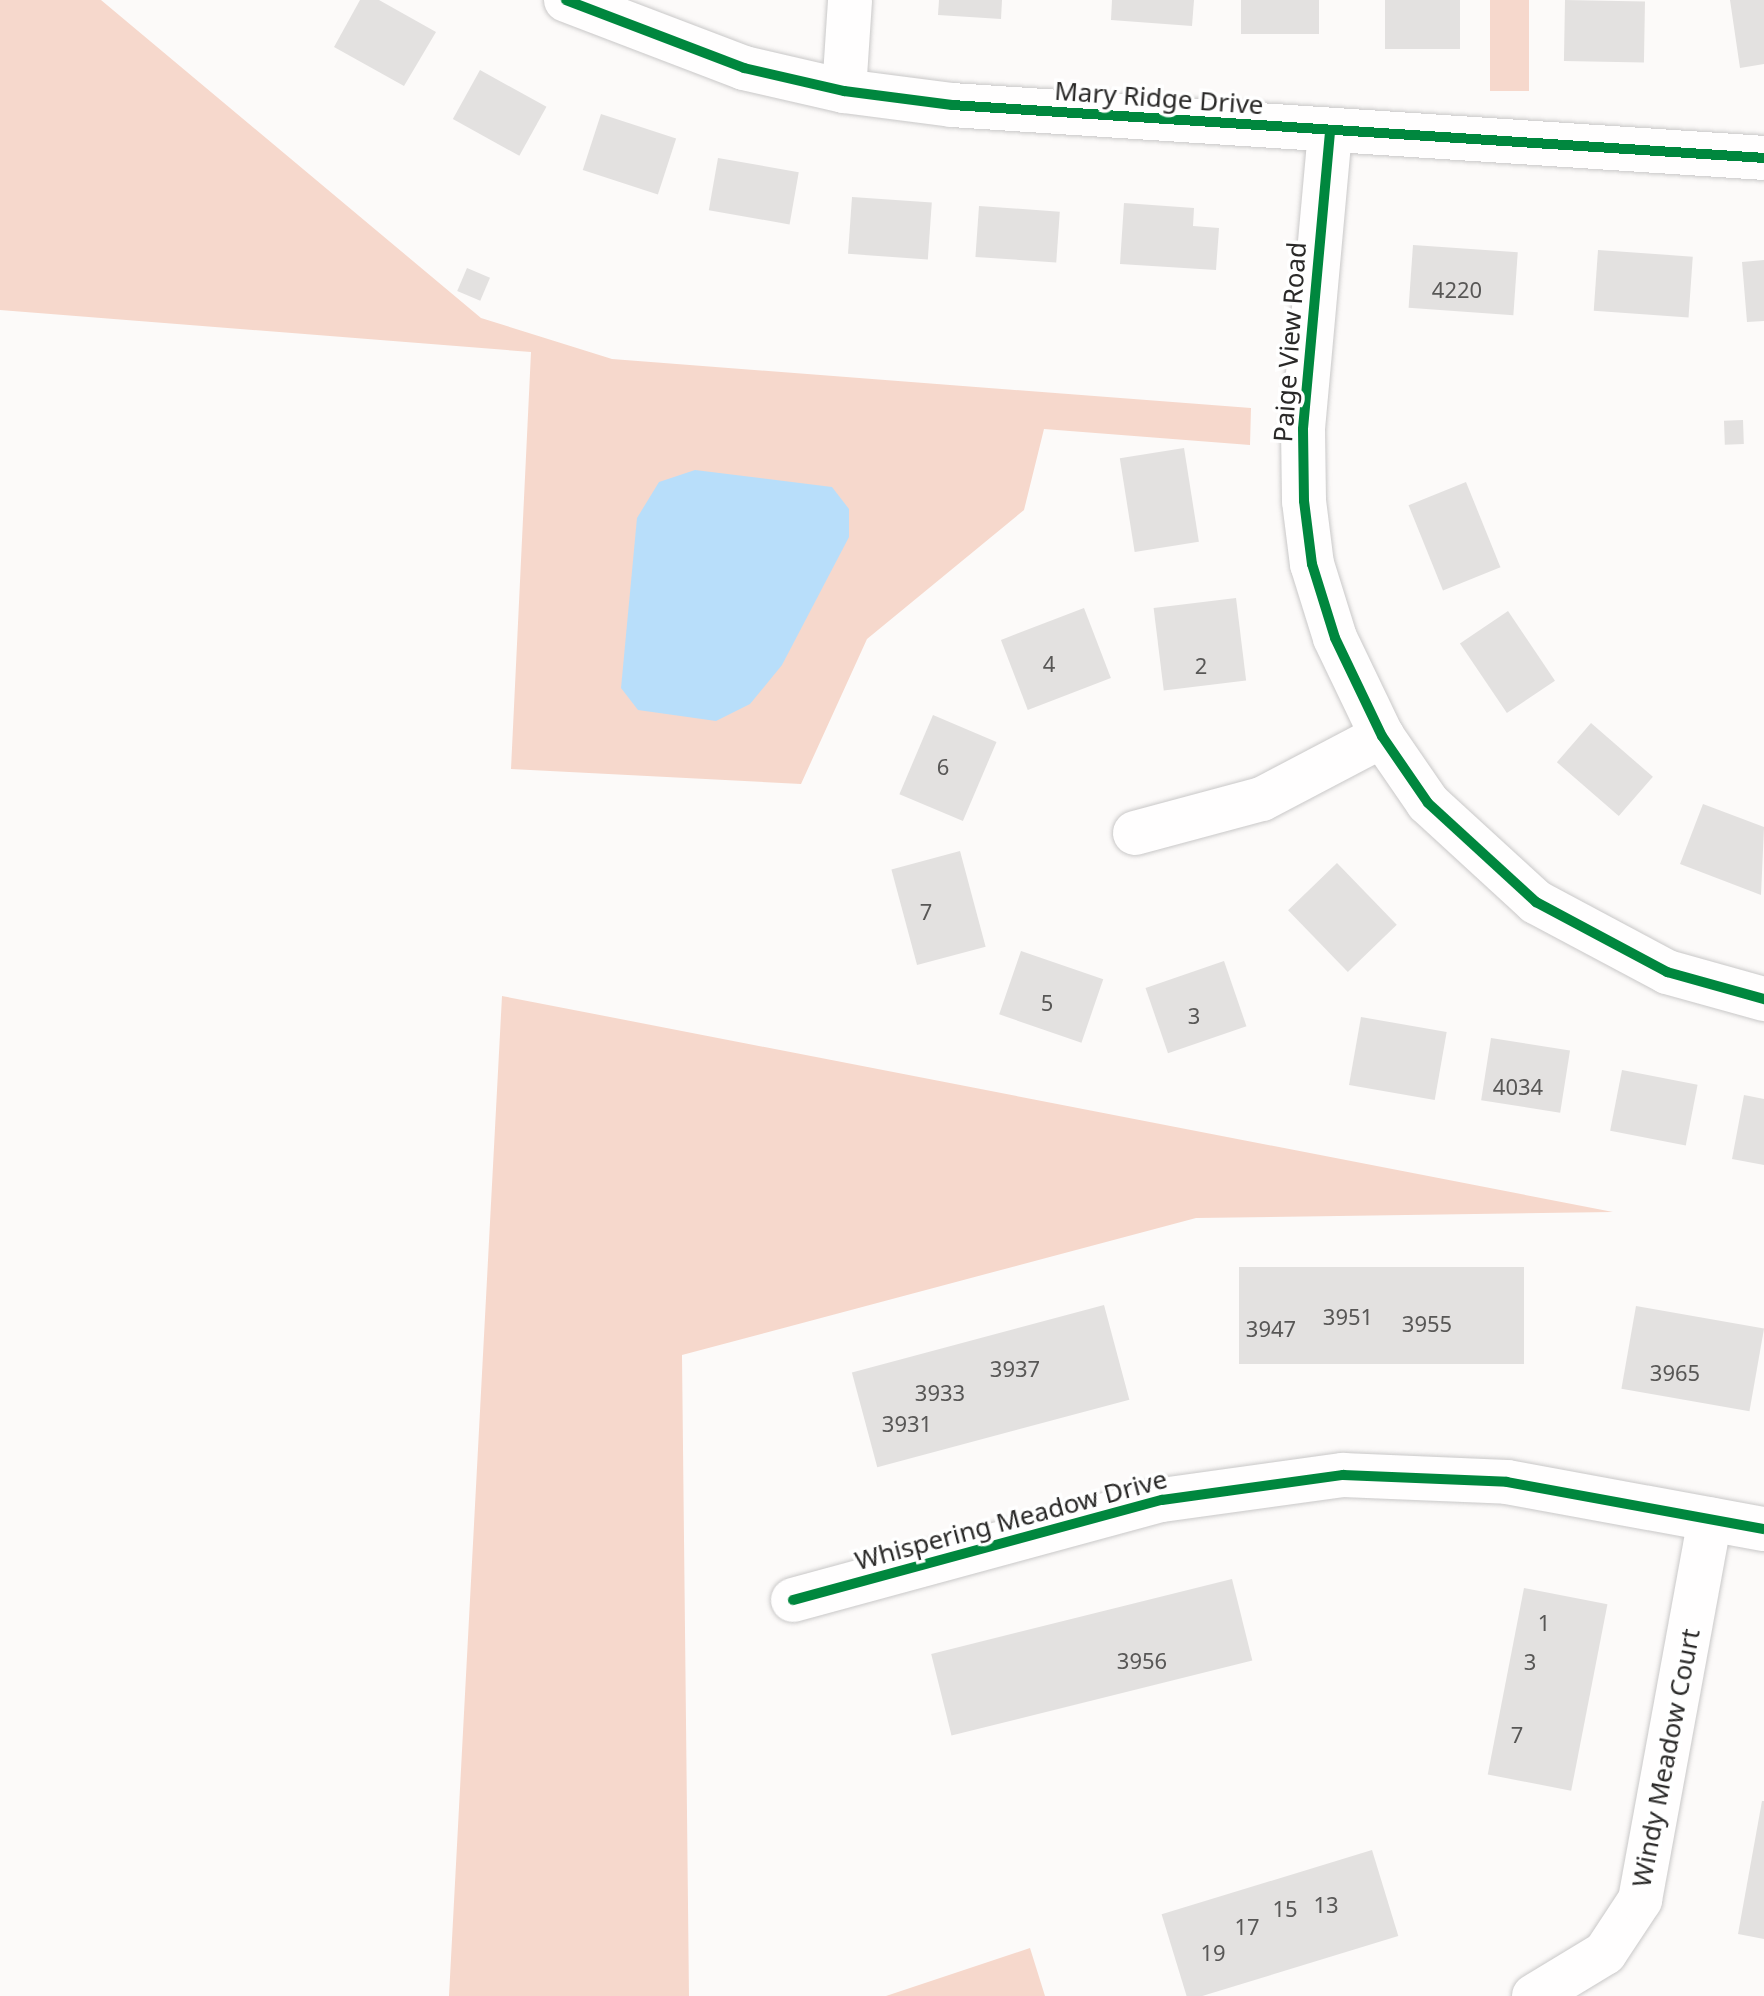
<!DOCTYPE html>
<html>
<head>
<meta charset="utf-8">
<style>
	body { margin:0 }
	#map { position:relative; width:1764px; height:1996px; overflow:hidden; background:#fcfaf9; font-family:"Noto Sans",sans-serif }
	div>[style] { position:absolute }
	.green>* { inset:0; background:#f6d8cc; transform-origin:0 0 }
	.water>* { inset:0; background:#b8defa }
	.building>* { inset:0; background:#e3e1e0; transform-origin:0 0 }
	.roads { filter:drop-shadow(0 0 2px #c9c8c8) drop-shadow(0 0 2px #c9c8c8) }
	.minor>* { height:44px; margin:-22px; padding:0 22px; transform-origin:22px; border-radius:22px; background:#fffefe }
	.cycleway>* { height:10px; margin:-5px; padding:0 5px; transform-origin:5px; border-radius:5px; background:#00873e }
	span { translate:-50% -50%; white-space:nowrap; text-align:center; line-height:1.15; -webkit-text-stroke:7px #fff; paint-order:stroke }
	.number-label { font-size:22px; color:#585756 }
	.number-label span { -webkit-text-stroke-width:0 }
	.street-label { font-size:26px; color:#2a2928 }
</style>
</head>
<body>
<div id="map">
	<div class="green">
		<i style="clip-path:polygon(0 0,101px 0,481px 318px,612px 359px,1251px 408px,1250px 445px,1044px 429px,1024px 510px,867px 639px,801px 784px,511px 769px,531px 352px,0 310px)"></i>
		<i style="left:1490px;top:0;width:39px;height:91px"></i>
		<i style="clip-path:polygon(502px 996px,1613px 1212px,1196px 1218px,682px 1355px,689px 1996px,449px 1996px)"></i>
		<i style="clip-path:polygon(1030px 1948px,1045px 1996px,886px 1996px)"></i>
	</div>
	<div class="water">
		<i style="clip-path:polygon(695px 470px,832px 487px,849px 509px,849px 537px,782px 665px,750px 704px,716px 721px,638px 710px,621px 688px,637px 518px,659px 482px)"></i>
	</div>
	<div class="building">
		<i style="clip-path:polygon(360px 0,379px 0,436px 32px,404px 86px,334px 47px)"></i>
		<i style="clip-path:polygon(939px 0,1002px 0,1001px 19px,938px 15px)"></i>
		<i style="clip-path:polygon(1112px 0,1194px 0,1192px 26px,1111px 20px)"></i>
		<i style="left:1241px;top:0;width:78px;height:34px"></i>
		<i style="left:1385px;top:0;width:75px;height:49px"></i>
		<i style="left:1565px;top:0;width:80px;height:61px;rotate:1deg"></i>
		<i style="clip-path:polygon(1730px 0,1764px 0,1764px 64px,1740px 68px)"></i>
		<i style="left:480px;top:70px;width:76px;height:56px;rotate:29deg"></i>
		<i style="left:601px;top:114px;width:79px;height:59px;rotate:18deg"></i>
		<i style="left:718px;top:158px;width:82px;height:53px;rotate:10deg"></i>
		<i style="left:852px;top:197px;width:80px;height:57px;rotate:4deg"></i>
		<i style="clip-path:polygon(1124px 203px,1194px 208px,1193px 226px,1219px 228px,1216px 270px,1120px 264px)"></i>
		<i style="left:979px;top:206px;width:81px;height:51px;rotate:4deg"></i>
		<i style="left:1413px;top:245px;width:105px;height:63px;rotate:4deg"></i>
		<i style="left:1598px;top:250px;width:95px;height:61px;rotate:4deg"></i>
		<i style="clip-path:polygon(1764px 260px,1764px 321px,1747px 322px,1742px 262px)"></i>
		<i style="left:467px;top:268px;width:25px;height:25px;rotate:23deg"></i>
		<i style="left:1743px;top:420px;width:24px;height:19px;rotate:88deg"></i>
		<i style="left:1184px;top:448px;width:95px;height:65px;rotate:81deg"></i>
		<i style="left:1466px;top:482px;width:92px;height:62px;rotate:68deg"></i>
		<i style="left:1236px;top:598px;width:83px;height:83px;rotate:83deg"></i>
		<i style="left:1084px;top:608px;width:75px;height:89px;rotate:69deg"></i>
		<i style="left:1508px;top:611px;width:84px;height:58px;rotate:56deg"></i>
		<i style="left:933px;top:715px;width:69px;height:86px;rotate:23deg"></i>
		<i style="left:1591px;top:723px;width:82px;height:52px;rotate:41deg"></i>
		<i style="clip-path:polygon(1703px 804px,1764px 827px,1761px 895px,1680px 864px)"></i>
		<i style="left:960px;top:851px;width:99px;height:71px;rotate:75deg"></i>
		<i style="left:1337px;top:863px;width:86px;height:68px;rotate:46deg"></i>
		<i style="left:1021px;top:951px;width:87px;height:67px;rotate:19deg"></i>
		<i style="left:1224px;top:961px;width:69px;height:83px;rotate:71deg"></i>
		<i style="left:1361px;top:1017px;width:87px;height:69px;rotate:10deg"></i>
		<i style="left:1491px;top:1038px;width:80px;height:63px;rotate:9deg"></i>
		<i style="left:1622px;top:1070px;width:77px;height:62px;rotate:11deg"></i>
		<i style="clip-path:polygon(1744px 1095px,1764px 1099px,1764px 1165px,1732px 1159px)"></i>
		<i style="left:1524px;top:1267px;width:97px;height:285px;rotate:90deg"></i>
		<i style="left:1104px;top:1305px;width:98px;height:261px;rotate:75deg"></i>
		<i style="left:1636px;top:1306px;width:130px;height:84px;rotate:10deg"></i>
		<i style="left:1232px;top:1579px;width:84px;height:310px;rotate:76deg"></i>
		<i style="left:1524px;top:1588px;width:85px;height:190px;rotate:11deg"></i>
		<i style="clip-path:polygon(1762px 1801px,1764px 1801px,1764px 1939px,1738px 1934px)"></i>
		<i style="left:1372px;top:1850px;width:90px;height:220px;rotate:73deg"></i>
	</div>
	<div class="roads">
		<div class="minor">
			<i style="left:566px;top:0;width:191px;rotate:20.9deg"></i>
			<i style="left:744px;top:68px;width:103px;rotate:13deg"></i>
			<i style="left:844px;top:91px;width:109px;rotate:7.4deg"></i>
			<i style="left:952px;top:105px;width:814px;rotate:3.73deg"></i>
			<i style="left:844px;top:91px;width:91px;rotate:-86.2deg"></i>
			<i style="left:1330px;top:132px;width:298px;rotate:95.2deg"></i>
			<i style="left:1303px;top:429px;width:72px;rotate:89.2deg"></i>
			<i style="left:1304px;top:501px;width:64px;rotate:82.8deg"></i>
			<i style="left:1312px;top:564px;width:77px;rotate:72.7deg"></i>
			<i style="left:1335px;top:638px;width:109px;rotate:64.4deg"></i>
			<i style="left:1382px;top:736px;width:81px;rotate:55.5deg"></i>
			<i style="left:1428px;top:803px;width:147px;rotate:42.5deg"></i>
			<i style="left:1536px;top:902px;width:149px;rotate:28.1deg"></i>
			<i style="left:1667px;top:972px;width:101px;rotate:15.6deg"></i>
			<i style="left:1135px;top:833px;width:131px;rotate:-15deg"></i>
			<i style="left:1262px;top:799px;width:136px;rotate:-27.7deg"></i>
			<i style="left:793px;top:1600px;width:382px;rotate:-15.2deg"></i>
			<i style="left:1162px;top:1500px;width:183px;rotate:-7.9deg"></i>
			<i style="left:1343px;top:1475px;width:164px;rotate:2.4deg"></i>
			<i style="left:1507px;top:1482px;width:261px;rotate:10.4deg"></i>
			<i style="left:1534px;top:1996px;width:83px;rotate:-31.2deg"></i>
			<i style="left:1605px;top:1953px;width:64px;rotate:-56.6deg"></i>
			<i style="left:1640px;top:1900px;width:387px;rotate:-79.6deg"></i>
		</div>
	</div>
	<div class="cycleway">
		<i style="left:566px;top:0;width:191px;rotate:20.9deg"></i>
		<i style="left:744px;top:68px;width:103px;rotate:13deg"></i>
		<i style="left:844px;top:91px;width:109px;rotate:7.4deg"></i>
		<i style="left:952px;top:105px;width:814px;rotate:3.73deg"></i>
		<i style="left:1330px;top:132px;width:298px;rotate:95.2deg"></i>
		<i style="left:1303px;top:429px;width:72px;rotate:89.2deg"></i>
		<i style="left:1304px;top:501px;width:64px;rotate:82.8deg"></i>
		<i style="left:1312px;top:564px;width:77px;rotate:72.7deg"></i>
		<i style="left:1335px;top:638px;width:109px;rotate:64.4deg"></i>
		<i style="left:1382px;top:736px;width:81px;rotate:55.5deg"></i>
		<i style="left:1428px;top:803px;width:147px;rotate:42.5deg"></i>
		<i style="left:1536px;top:902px;width:149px;rotate:28.1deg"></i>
		<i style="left:1667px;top:972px;width:101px;rotate:15.6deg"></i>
		<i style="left:793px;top:1600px;width:382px;rotate:-15.2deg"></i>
		<i style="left:1162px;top:1500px;width:183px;rotate:-7.9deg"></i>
		<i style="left:1343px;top:1475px;width:164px;rotate:2.4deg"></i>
		<i style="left:1507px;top:1482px;width:261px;rotate:10.4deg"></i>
	</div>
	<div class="number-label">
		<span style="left:1457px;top:290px">4220</span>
		<span style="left:1049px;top:664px">4</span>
		<span style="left:1201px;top:666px">2</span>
		<span style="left:943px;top:767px">6</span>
		<span style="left:926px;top:912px">7</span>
		<span style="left:1047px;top:1003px">5</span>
		<span style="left:1194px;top:1016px">3</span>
		<span style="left:1518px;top:1087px">4034</span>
		<span style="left:1348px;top:1317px">3951</span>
		<span style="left:1427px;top:1324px">3955</span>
		<span style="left:1271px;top:1329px">3947</span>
		<span style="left:1015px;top:1369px">3937</span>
		<span style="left:1675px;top:1373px">3965</span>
		<span style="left:940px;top:1393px">3933</span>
		<span style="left:907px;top:1424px">3931</span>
		<span style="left:1544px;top:1623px">1</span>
		<span style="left:1142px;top:1661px">3956</span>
		<span style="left:1530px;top:1662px">3</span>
		<span style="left:1517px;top:1735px">7</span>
		<span style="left:1326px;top:1905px">13</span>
		<span style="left:1285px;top:1909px">15</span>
		<span style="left:1247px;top:1927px">17</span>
		<span style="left:1213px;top:1953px">19</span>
	</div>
	<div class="street-label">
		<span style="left:1159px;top:98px;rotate:4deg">Mary Ridge Drive</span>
		<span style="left:1290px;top:342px;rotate:-86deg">Paige View Road</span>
		<span style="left:1011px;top:1520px;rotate:-15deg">Whispering Meadow Drive</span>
		<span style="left:1666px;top:1758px;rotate:-79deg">Windy Meadow Court</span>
	</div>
</div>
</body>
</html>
